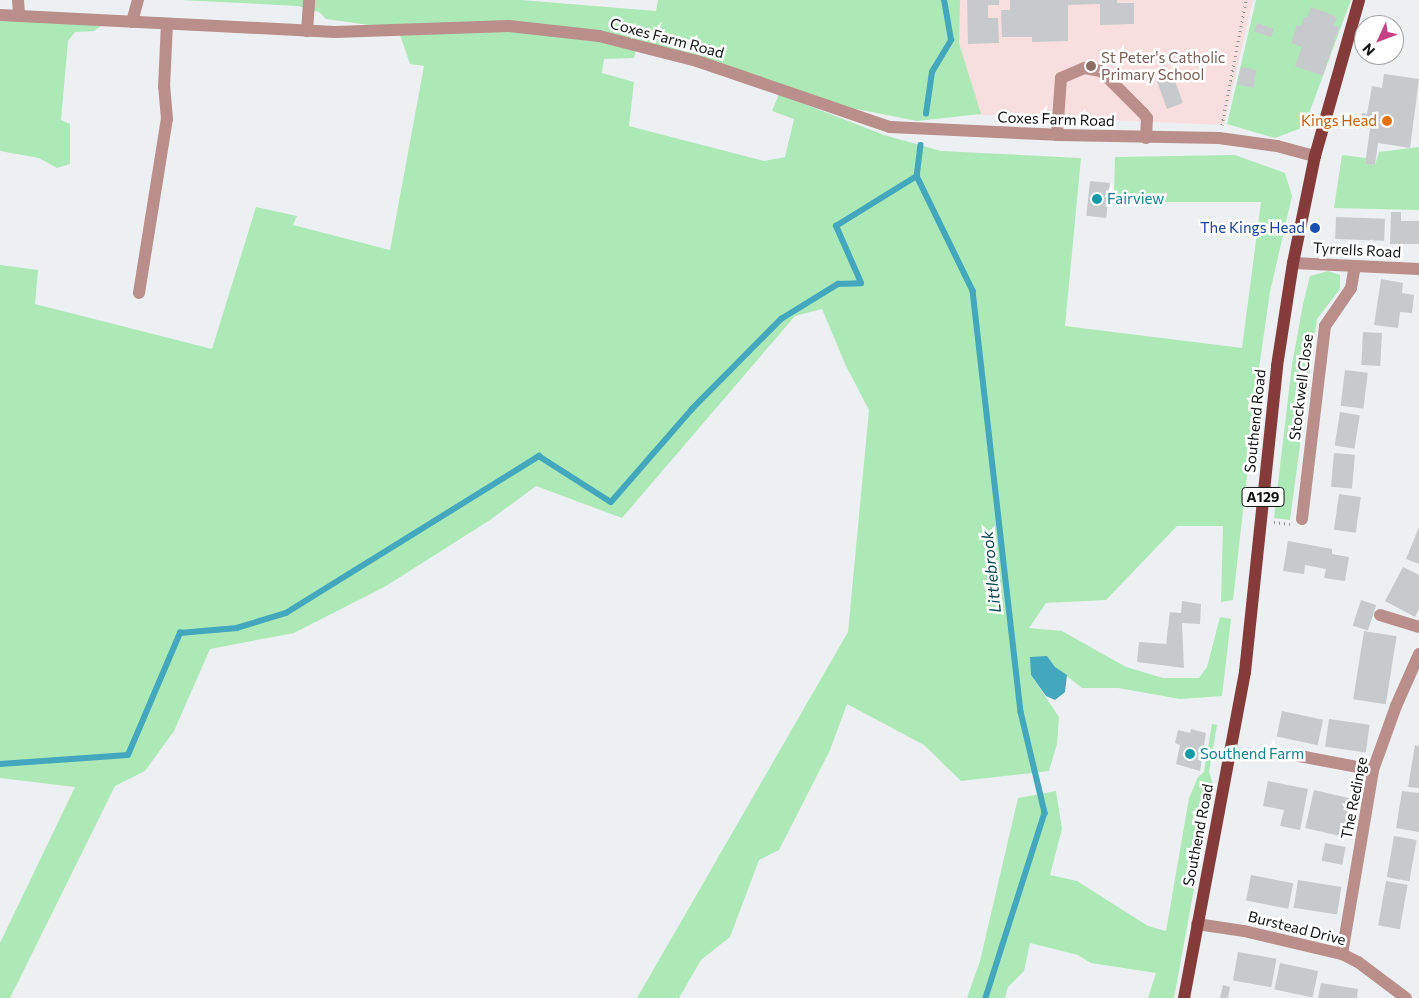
<!DOCTYPE html>
<html>
<head>
<meta charset="utf-8">
<style>
	body { margin:0 }
	#map { position:relative; width:1419px; height:998px; overflow:hidden; background:#ecf0f3; font-family:Commissioner,sans-serif }
	div>[style] { position:absolute }
	.education>* { inset:0; background:#f9dedf }
	.green>* { inset:0; background:#ade9b6 }
	.water>* { inset:0; background:#43a7bd }
	.stream>* { height:5.5px; margin:-2.75px; padding:0 2.75px; transform-origin:2.75px; border-radius:2.75px; background:#43a7bd }
	.building>* { inset:0; background:#c7cacd; transform-origin:0 0 }
	.path>* { height:3px; margin-top:-1.5px; transform-origin:0; background:repeating-linear-gradient(90deg,#909395 0 1px,transparent 0 5px) }
	.minor>* { height:12px; margin:-6px; padding:0 6px; transform-origin:6px; border-radius:6px; background:#ba8e8a }
	.major>* { height:12px; margin:-6px; padding:0 6px; transform-origin:6px; border-radius:6px; background:#853b39 }
	.dots>* { width:14px; height:14px; translate:-50% -50%; box-sizing:border-box; border:2px solid #fff; border-radius:50% }
	span { translate:-50% -50%; white-space:nowrap; text-align:center; line-height:1.15; -webkit-text-stroke:5px #fff; paint-order:stroke }
	.shield-label span { padding:1px 4px; background:#fff; border:1px solid; border-radius:4px; -webkit-text-stroke-width:0 }
	.shield-label { font-size:14px; color:#101213; font-weight:700 }
	.street-label { font-size:15px; color:#101213 }
	.education-label { font-size:15px; color:#785e54 }
	.left { translate:0 -50%; text-align:left }
	.food-label { font-size:15px; color:#c56008 }
	.right { translate:-100% -50%; text-align:right }
	.culture-label { font-size:15px; color:#0d838f }
	.transit-label { font-size:15px; color:#164399 }
	.water-label { font-size:16px; color:#064450; font-style:italic }
	.north { position:absolute; left:1354px; top:15px; width:50px; height:50px; box-sizing:border-box; background:#fff; border:1px solid #9fa0a1; border-radius:50%; rotate:227deg; font-size:14px; font-weight:700; line-height:20px; text-align:center; color:#101213 }
	.north::after { content:''; display:block; margin:auto; width:18px; height:22px; background:#c64183; clip-path:polygon(50% 0,100% 100%,50% 72%,0 100%) }
</style>
</head>
<body>
<div id="map">
	<div class="education">
		<i style="clip-path:polygon(949px 0,1253px 0,1224px 125px,942px 113px)"></i>
	</div>
	<div class="green">
		<i style="clip-path:polygon(181px 0,521px 0,656px 11px,658px 0,960px 0,959px 43px,981px 114px,917px 121px,821px 102px,637px 46px,634px 58px,604px 59px,602px 73px,634px 82px,629px 126px,764px 161px,785px 157px,794px 119px,772px 111px,779px 94px,884px 135px,941px 151px,1081px 158px,1065px 326px,1242px 348px,1261px 202px,1143px 202px,1114px 193px,1115px 157px,1235px 155px,1285px 173px,1292px 196px,1270px 292px,1259px 368px,1233px 600px,1221px 602px,1223px 526px,1177px 526px,1106px 600px,1046px 603px,1029px 628px,1062px 631px,1126px 667px,1163px 678px,1199px 678px,1207px 667px,1220px 617px,1231px 619px,1222px 696px,1180px 699px,1118px 688px,1082px 688px,1055px 667px,1047px 656px,1031px 675px,1059px 717px,1057px 744px,1049px 771px,961px 781px,924px 745px,847px 704px,830px 750px,779px 850px,759px 860px,730px 937px,701px 960px,679px 998px,637px 998px,848px 632px,869px 410px,846px 366px,822px 309px,795px 316px,622px 518px,536px 486px,490px 520px,386px 586px,294px 633px,210px 649px,174px 731px,145px 771px,115px 786px,10px 998px,0 998px,0 943px,75px 787px,0 778px,0 265px,38px 270px,35px 304px,212px 349px,256px 207px,297px 216px,293px 225px,390px 250px,424px 66px,410px 64px,398px 29px,326px 19px,319px 12px,298px 6px)"></i>
		<i style="clip-path:polygon(1256px 0,1351px 0,1304px 127px,1275px 138px,1227px 124px)"></i>
		<i style="clip-path:polygon(0 15px,108px 21px,94px 31px,75px 32px,68px 41px,61px 120px,70px 124px,70px 164px,57px 168px,39px 158px,0 151px)"></i>
		<i style="clip-path:polygon(1419px 147px,1419px 210px,1334px 208px,1342px 155px,1366px 158px,1365px 164px,1375px 165px,1379px 152px)"></i>
		<i style="clip-path:polygon(1328px 271px,1340px 275px,1340px 289px,1317px 319px,1290px 520px,1274px 518px,1292px 364px,1303px 304px,1310px 276px)"></i>
		<i style="clip-path:polygon(1212px 724px,1217px 725px,1209px 772px,1213px 785px,1174px 998px,1148px 998px,1156px 973px,1091px 963px,1078px 955px,1030px 943px,1024px 971px,1008px 987px,1005px 998px,967px 998px,980px 961px,1018px 798px,1056px 791px,1062px 829px,1050px 875px,1077px 881px,1148px 926px,1166px 931px,1189px 798px,1198px 777px,1204px 772px)"></i>
	</div>
	<div class="water">
		<i style="clip-path:polygon(1047px 656px,1055px 667px,1067px 675px,1065px 692px,1055px 700px,1046px 696px,1031px 675px,1030px 657px)"></i>
	</div>
	<div class="stream">
		<i style="left:926px;top:114px;width:42px;rotate:-81.9deg"></i>
		<i style="left:932px;top:72px;width:37px;rotate:-59deg"></i>
		<i style="left:951px;top:40px;width:41px;rotate:-99.9deg"></i>
		<i style="left:921px;top:145px;width:31px;rotate:97deg"></i>
		<i style="left:917px;top:176px;width:128px;rotate:64deg"></i>
		<i style="left:973px;top:291px;width:424px;rotate:83.5deg"></i>
		<i style="left:1021px;top:712px;width:104px;rotate:76.6deg"></i>
		<i style="left:1045px;top:813px;width:194px;rotate:107.7deg"></i>
		<i style="left:0;top:764px;width:128px;rotate:-4deg"></i>
		<i style="left:128px;top:755px;width:133px;rotate:-66.9deg"></i>
		<i style="left:180px;top:633px;width:57px;rotate:-5deg"></i>
		<i style="left:237px;top:628px;width:51px;rotate:-17deg"></i>
		<i style="left:286px;top:613px;width:298px;rotate:-31.8deg"></i>
		<i style="left:539px;top:456px;width:85px;rotate:32.6deg"></i>
		<i style="left:611px;top:502px;width:123px;rotate:-48.9deg"></i>
		<i style="left:692px;top:409px;width:127px;rotate:-45.3deg"></i>
		<i style="left:781px;top:319px;width:67px;rotate:-31.6deg"></i>
		<i style="left:838px;top:284px;width:23px;rotate:-2deg"></i>
		<i style="left:861px;top:283px;width:62px;rotate:-113.7deg"></i>
		<i style="left:836px;top:226px;width:95px;rotate:-31.7deg"></i>
	</div>
	<div class="building">
		<i style="clip-path:polygon(967px 0,999px 0,999px 5px,988px 5px,988px 18px,998px 18px,999px 43px,968px 44px)"></i>
		<i style="clip-path:polygon(1010px 0,1117px 0,1117px 3px,1134px 3px,1134px 24px,1100px 25px,1100px 4px,1068px 5px,1068px 41px,1032px 42px,1032px 37px,1002px 37px,1001px 10px,1010px 10px)"></i>
		<i style="clip-path:polygon(1311px 7px,1331px 14px,1337px 18px,1334px 25px,1339px 27px,1323px 76px,1295px 66px,1302px 47px,1291px 43px,1297px 25px,1301px 26px,1304px 17px,1307px 18px)"></i>
		<i style="left:1257px;top:23px;width:18px;height:9px;rotate:19deg"></i>
		<i style="left:1241px;top:67px;width:16px;height:18px;rotate:11deg"></i>
		<i style="left:1172px;top:73px;width:32px;height:17px;rotate:70deg"></i>
		<i style="clip-path:polygon(1384px 74px,1419px 79px,1410px 148px,1378px 143px,1375px 165px,1365px 164px,1370px 129px,1360px 128px,1362px 113px,1367px 114px,1372px 86px,1382px 88px)"></i>
		<i style="left:1090px;top:181px;width:20px;height:35px;rotate:6deg"></i>
		<i style="clip-path:polygon(1391px 212px,1401px 212px,1401px 221px,1419px 221px,1419px 244px,1390px 244px)"></i>
		<i style="left:1336px;top:217px;width:49px;height:22px;rotate:2deg"></i>
		<i style="clip-path:polygon(1381px 279px,1403px 283px,1402px 293px,1414px 295px,1412px 313px,1400px 312px,1398px 328px,1374px 325px)"></i>
		<i style="left:1363px;top:332px;width:19px;height:33px;rotate:3deg"></i>
		<i style="left:1345px;top:370px;width:23px;height:36px;rotate:7deg"></i>
		<i style="left:1340px;top:412px;width:20px;height:34px;rotate:9deg"></i>
		<i style="left:1334px;top:453px;width:21px;height:34px;rotate:5deg"></i>
		<i style="left:1339px;top:494px;width:22px;height:36px;rotate:8deg"></i>
		<i style="clip-path:polygon(1419px 527px,1419px 564px,1406px 559px)"></i>
		<i style="clip-path:polygon(1288px 541px,1332px 549px,1332px 554px,1349px 557px,1345px 581px,1324px 578px,1326px 569px,1305px 565px,1304px 574px,1283px 571px)"></i>
		<i style="clip-path:polygon(1403px 567px,1419px 575px,1419px 609px,1415px 617px,1385px 601px)"></i>
		<i style="left:1361px;top:600px;width:16px;height:27px;rotate:18deg"></i>
		<i style="clip-path:polygon(1182px 601px,1201px 604px,1200px 624px,1182px 623px,1184px 668px,1137px 662px,1139px 642px,1166px 644px,1170px 612px,1181px 613px)"></i>
		<i style="left:1364px;top:631px;width:33px;height:69px;rotate:9deg"></i>
		<i style="left:1282px;top:711px;width:42px;height:26px;rotate:12deg"></i>
		<i style="left:1329px;top:719px;width:41px;height:28px;rotate:8deg"></i>
		<i style="clip-path:polygon(1191px 729px,1206px 733px,1200px 771px,1176px 764px,1180px 745px,1175px 743px,1178px 730px,1190px 733px)"></i>
		<i style="clip-path:polygon(1415px 745px,1419px 746px,1419px 788px,1408px 787px)"></i>
		<i style="clip-path:polygon(1268px 781px,1308px 789px,1300px 830px,1280px 826px,1284px 810px,1263px 806px)"></i>
		<i style="left:1314px;top:790px;width:41px;height:39px;rotate:13deg"></i>
		<i style="clip-path:polygon(1402px 791px,1419px 793px,1419px 832px,1396px 828px)"></i>
		<i style="left:1394px;top:836px;width:23px;height:42px;rotate:10deg"></i>
		<i style="left:1325px;top:843px;width:21px;height:18px;rotate:11deg"></i>
		<i style="left:1251px;top:875px;width:43px;height:26px;rotate:11deg"></i>
		<i style="left:1298px;top:880px;width:44px;height:28px;rotate:9deg"></i>
		<i style="left:1386px;top:881px;width:22px;height:45px;rotate:10deg"></i>
		<i style="left:1238px;top:952px;width:39px;height:29px;rotate:10deg"></i>
		<i style="left:1280px;top:963px;width:39px;height:27px;rotate:12deg"></i>
		<i style="clip-path:polygon(1321px 983px,1358px 989px,1357px 998px,1318px 998px)"></i>
		<i style="clip-path:polygon(1223px 985px,1230px 987px,1228px 998px,1220px 998px)"></i>
	</div>
	<div class="path">
		<i style="left:1222px;top:125px;width:127px;rotate:-79.1deg"></i>
		<i style="left:1274px;top:522px;width:16px;rotate:7deg"></i>
	</div>
	<div class="minor">
		<i style="left:18px;top:0;width:16px;rotate:86deg"></i>
		<i style="left:0;top:15px;width:335px;rotate:2.9deg"></i>
		<i style="left:335px;top:32px;width:174px;rotate:-2deg"></i>
		<i style="left:509px;top:26px;width:91px;rotate:6.3deg"></i>
		<i style="left:599px;top:36px;width:101px;rotate:14.3deg"></i>
		<i style="left:697px;top:61px;width:204px;rotate:18.9deg"></i>
		<i style="left:890px;top:127px;width:167px;rotate:2.7deg"></i>
		<i style="left:1057px;top:135px;width:162px;rotate:1.1deg"></i>
		<i style="left:1219px;top:138px;width:59px;rotate:7.9deg"></i>
		<i style="left:1277px;top:146px;width:39px;rotate:15deg"></i>
		<i style="left:132px;top:22px;width:23px;rotate:-75deg"></i>
		<i style="left:307px;top:31px;width:31px;rotate:-86deg"></i>
		<i style="left:1057px;top:135px;width:57px;rotate:-86deg"></i>
		<i style="left:1061px;top:78px;width:26px;rotate:-23deg"></i>
		<i style="left:1085px;top:68px;width:16px;rotate:11deg"></i>
		<i style="left:1101px;top:71px;width:59px;rotate:45deg"></i>
		<i style="left:1143px;top:113px;width:6px;rotate:51deg"></i>
		<i style="left:1147px;top:118px;width:20px;rotate:93deg"></i>
		<i style="left:1293px;top:263px;width:126px;rotate:2.7deg"></i>
		<i style="left:139px;top:293px;width:176px;rotate:-80.9deg"></i>
		<i style="left:167px;top:119px;width:32px;rotate:-95deg"></i>
		<i style="left:164px;top:87px;width:63px;rotate:-87.3deg"></i>
		<i style="left:1302px;top:519px;width:194px;rotate:-83.2deg"></i>
		<i style="left:1325px;top:326px;width:46px;rotate:-55.6deg"></i>
		<i style="left:1351px;top:288px;width:22px;rotate:-80deg"></i>
		<i style="left:1380px;top:615px;width:41px;rotate:17.1deg"></i>
		<i style="left:1299px;top:756px;width:75px;rotate:10.7deg"></i>
		<i style="left:1197px;top:924px;width:48px;rotate:8.5deg"></i>
		<i style="left:1244px;top:931px;width:101px;rotate:13.2deg"></i>
		<i style="left:1342px;top:954px;width:18px;rotate:27deg"></i>
		<i style="left:1358px;top:962px;width:60px;rotate:36.9deg"></i>
		<i style="left:1342px;top:954px;width:187px;rotate:-80.4deg"></i>
		<i style="left:1373px;top:770px;width:68px;rotate:-70.2deg"></i>
		<i style="left:1396px;top:706px;width:57px;rotate:-66.1deg"></i>
	</div>
	<div class="major">
		<i style="left:1184px;top:998px;width:332px;rotate:-79.4deg"></i>
		<i style="left:1245px;top:672px;width:308px;rotate:-84deg"></i>
		<i style="left:1277px;top:366px;width:104px;rotate:-81.2deg"></i>
		<i style="left:1293px;top:263px;width:109px;rotate:-78.4deg"></i>
		<i style="left:1315px;top:156px;width:162px;rotate:-74.2deg"></i>
	</div>
	<div class="dots">
		<i style="left:1091px;top:66px;background:#8d6e63"></i>
		<i style="left:1387px;top:121px;background:#e8710a"></i>
		<i style="left:1097px;top:199px;background:#0f9aa8"></i>
		<i style="left:1315px;top:228px;background:#1a4fb4"></i>
		<i style="left:1190px;top:754px;background:#0f9aa8"></i>
	</div>
	<div class="shield-label">
		<span style="left:1263px;top:497px">A129</span>
	</div>
	<div class="street-label">
		<span style="left:667px;top:38px;rotate:15deg">Coxes Farm Road</span>
		<span style="left:1056px;top:119px;rotate:2deg">Coxes Farm Road</span>
		<span style="left:1357px;top:250px;rotate:3deg">Tyrrells Road</span>
		<span style="left:1301px;top:387px;rotate:-83deg">Stockwell Close</span>
		<span style="left:1255px;top:421px;rotate:-84deg">Southend Road</span>
		<span style="left:1354px;top:798px;rotate:-79deg">The Redinge</span>
		<span style="left:1198px;top:835px;rotate:-79deg">Southend Road</span>
		<span style="left:1297px;top:928px;rotate:14deg">Burstead Drive</span>
	</div>
	<div class="education-label">
		<span class="left" style="left:1101px;top:66px">St Peter's Catholic<br>Primary School</span>
	</div>
	<div class="food-label">
		<span class="right" style="left:1377px;top:121px">Kings Head</span>
	</div>
	<div class="culture-label">
		<span class="left" style="left:1107px;top:199px">Fairview</span>
		<span class="left" style="left:1200px;top:754px">Southend Farm</span>
	</div>
	<div class="transit-label">
		<span class="right" style="left:1305px;top:228px">The Kings Head</span>
	</div>
	<div class="water-label">
		<span style="left:991px;top:572px;rotate:-96deg">Littlebrook</span>
	</div>
	<div class="north">N</div>
</div>
</body>
</html>
